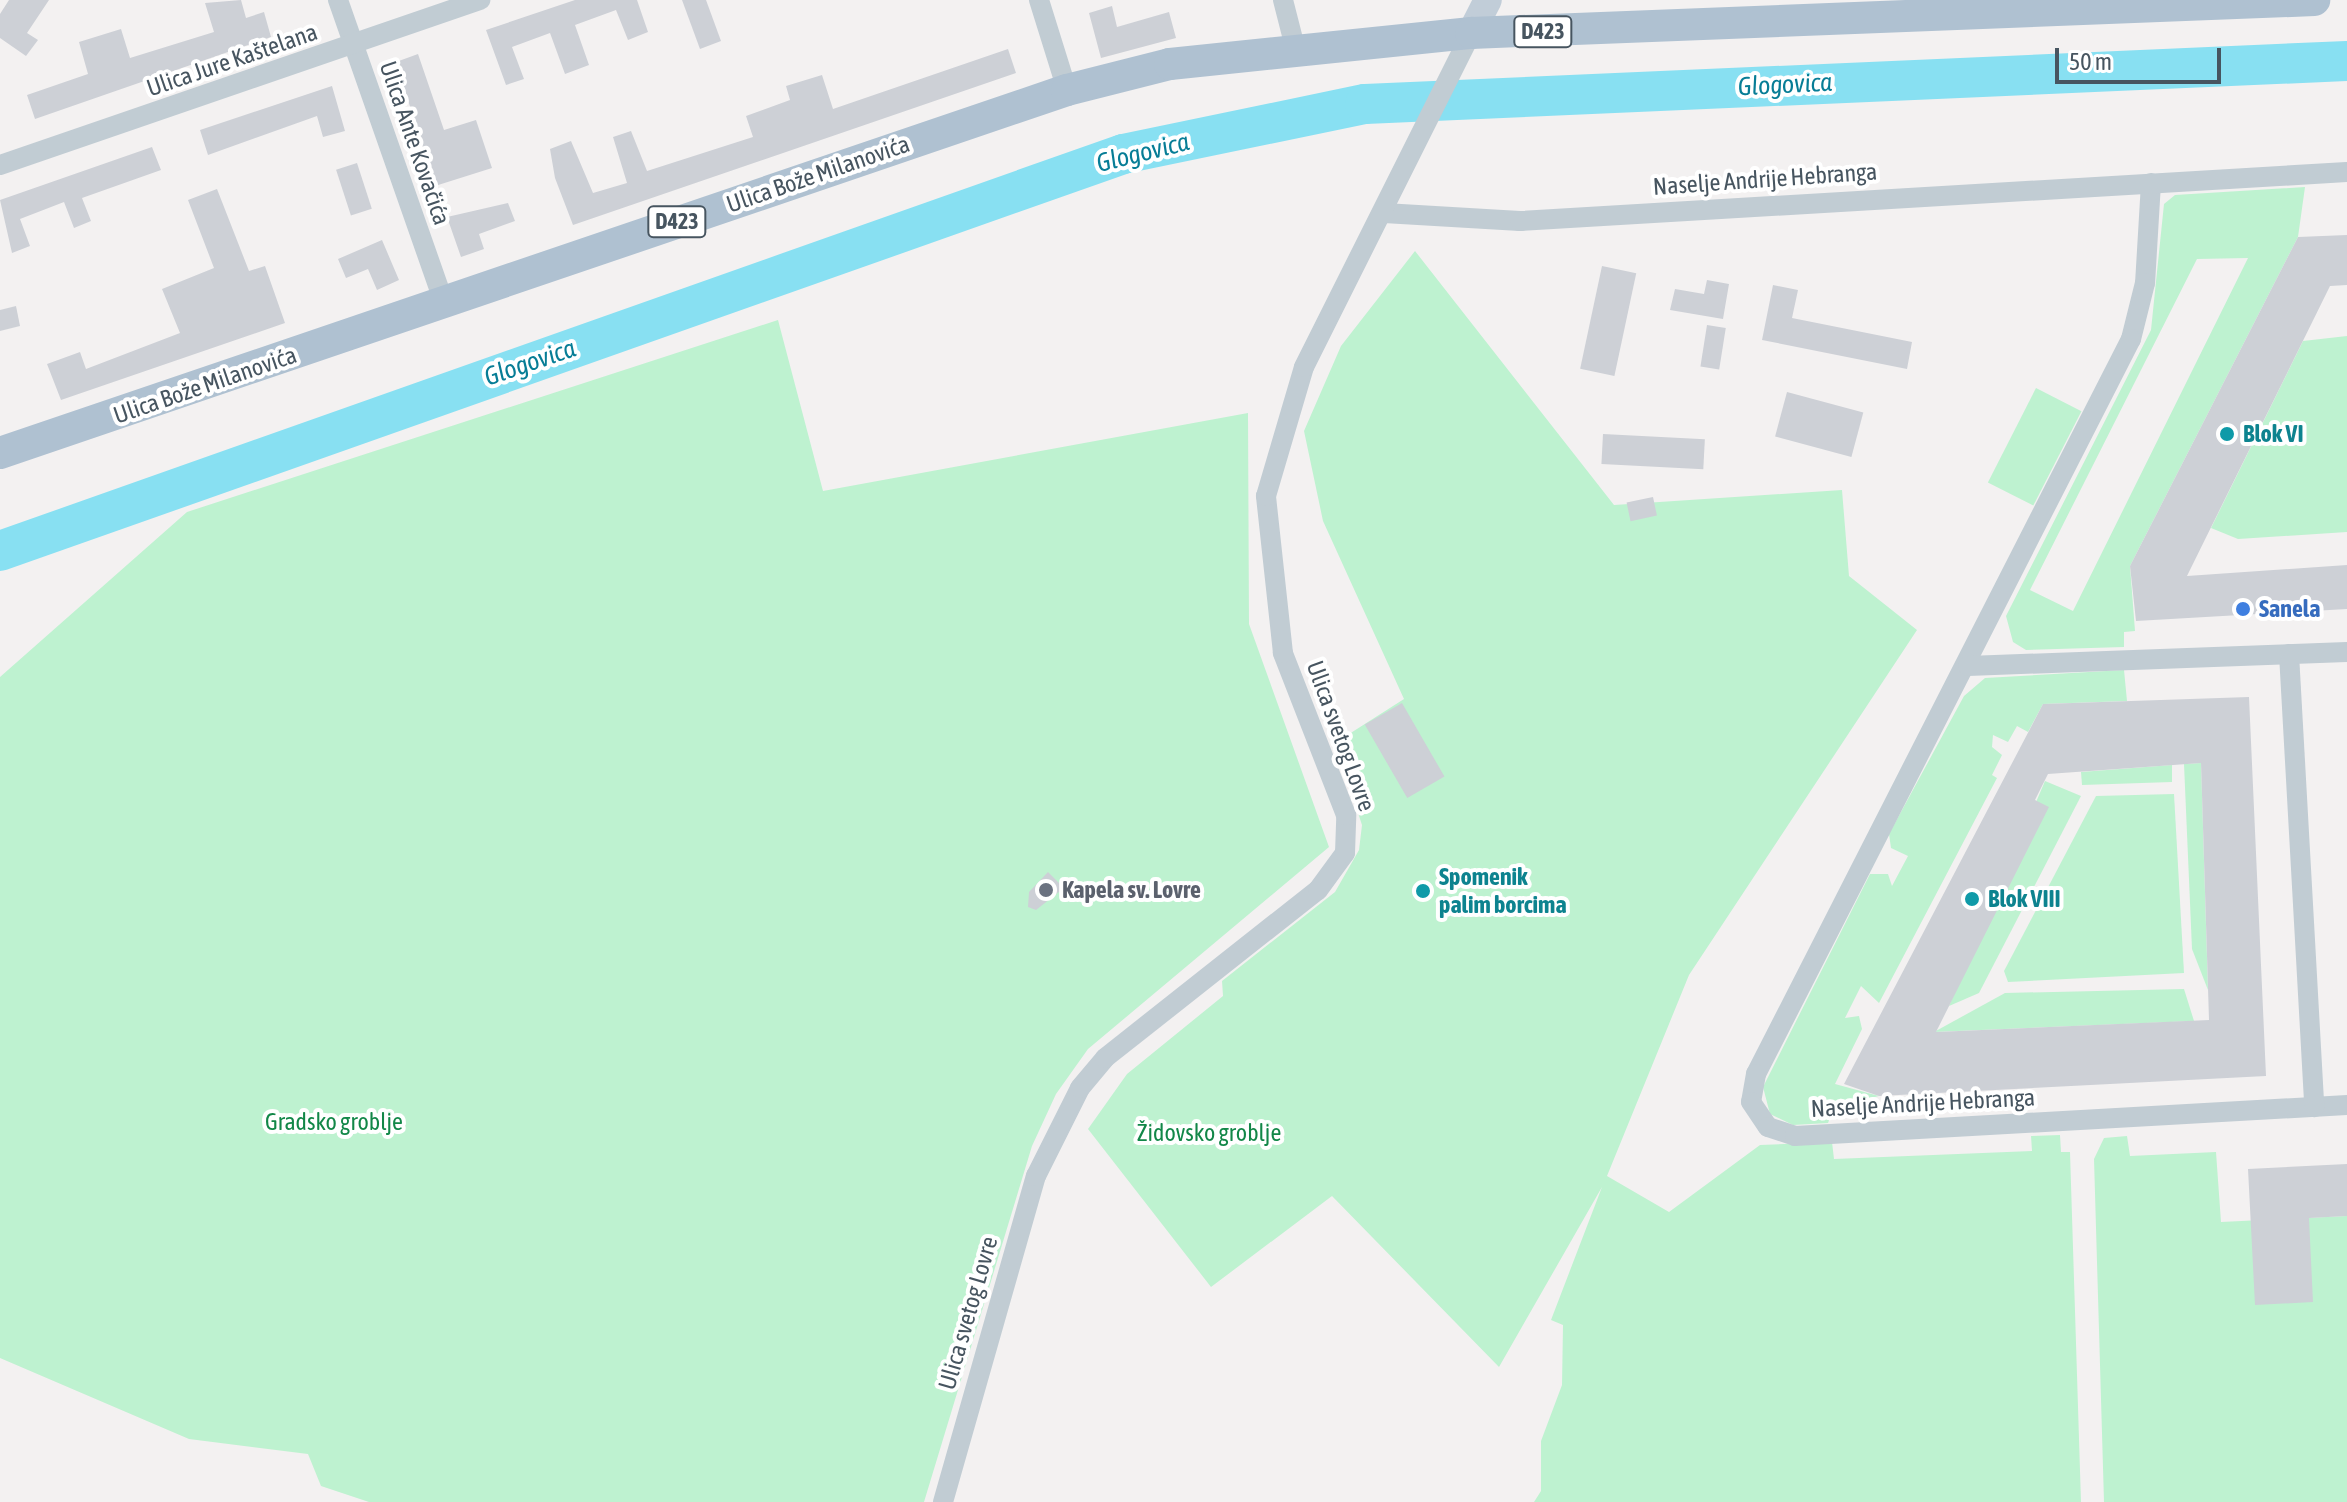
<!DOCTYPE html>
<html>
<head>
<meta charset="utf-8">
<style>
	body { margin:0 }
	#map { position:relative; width:2347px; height:1502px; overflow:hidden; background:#f3f1f1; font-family:"Asap Condensed",sans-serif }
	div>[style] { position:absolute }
	.green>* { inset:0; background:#bef2d0; transform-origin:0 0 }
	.river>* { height:40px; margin:-20px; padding:0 20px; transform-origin:20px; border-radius:20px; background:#88e0f2 }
	.building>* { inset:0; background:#cdd0d6; transform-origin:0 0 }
	.street>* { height:20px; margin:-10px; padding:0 10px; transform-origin:10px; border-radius:10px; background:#c1ccd3 }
	.secondary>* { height:28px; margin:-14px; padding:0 14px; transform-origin:14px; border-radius:14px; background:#c1cdd8 }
	.primary>* { height:32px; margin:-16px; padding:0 16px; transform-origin:16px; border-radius:16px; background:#afc1d1 }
	.dots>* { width:22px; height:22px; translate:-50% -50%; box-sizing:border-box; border:4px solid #fff; border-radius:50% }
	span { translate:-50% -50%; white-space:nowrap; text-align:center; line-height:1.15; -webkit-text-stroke:8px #fff; paint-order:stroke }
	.shield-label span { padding:2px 6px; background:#fff; border:2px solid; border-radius:6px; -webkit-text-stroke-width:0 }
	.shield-label { font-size:22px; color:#475560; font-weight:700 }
	.street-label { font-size:24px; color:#475560 }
	.culture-label { font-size:24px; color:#0d838f; font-weight:700 }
	.left { translate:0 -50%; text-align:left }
	.shop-label { font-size:24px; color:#366cbe; font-weight:700 }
	.worship-label { font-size:24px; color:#5b616d; font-weight:700 }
	.park-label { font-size:24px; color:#128748 }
	.water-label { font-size:26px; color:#077d96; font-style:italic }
	.scale { position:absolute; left:2055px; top:48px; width:166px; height:36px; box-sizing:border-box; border:4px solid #475560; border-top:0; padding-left:10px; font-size:24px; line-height:28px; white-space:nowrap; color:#475560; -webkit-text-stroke:6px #fff; paint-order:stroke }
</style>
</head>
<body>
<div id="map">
	<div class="green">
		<i style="clip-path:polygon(evenodd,2305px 187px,2298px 237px,2130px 566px,2135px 631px,2124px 632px,2124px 647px,2026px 650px,2013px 642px,2006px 616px,2151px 330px,2164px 204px,2175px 195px,2305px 187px,2248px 258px,2073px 611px,2030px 590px,2197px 259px,2248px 258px)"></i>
		<i style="clip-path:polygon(1415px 251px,1614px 505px,1842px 490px,1849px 576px,1917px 630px,1689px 975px,1607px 1176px,1669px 1212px,1760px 1145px,1832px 1142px,1834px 1159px,2032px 1151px,2031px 1136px,2060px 1135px,2061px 1152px,2070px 1152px,2081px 1502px,1534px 1502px,1541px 1491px,1541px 1441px,1562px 1385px,1563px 1325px,1551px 1320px,1602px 1187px,1499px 1367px,1332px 1196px,1211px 1287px,1088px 1129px,1127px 1074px,1223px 996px,1222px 981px,1335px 892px,1359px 850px,1362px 825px,1335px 743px,1404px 699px,1323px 521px,1304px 431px,1341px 346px)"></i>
		<i style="clip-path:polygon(778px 320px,823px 491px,1248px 413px,1249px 624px,1329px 847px,1088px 1049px,1056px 1094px,1032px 1146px,924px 1502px,369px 1502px,321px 1486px,308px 1454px,189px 1439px,0 1358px,0 677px,187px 512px)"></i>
		<i style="clip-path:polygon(2347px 336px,2347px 532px,2238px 539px,2211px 528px,2303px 341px)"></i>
		<i style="left:2036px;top:388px;width:51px;height:106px;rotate:27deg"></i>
		<i style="clip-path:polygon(2124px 670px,2127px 701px,2043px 704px,2028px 732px,2017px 726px,2008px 742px,1993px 735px,1992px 747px,2002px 755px,1992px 775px,1997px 778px,1879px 1003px,1861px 986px,1845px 1018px,1859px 1016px,1862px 1029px,1835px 1084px,1879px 1096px,1834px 1107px,1828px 1123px,1793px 1125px,1770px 1114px,1763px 1087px,1870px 874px,1888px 874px,1892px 886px,1908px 856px,1891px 848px,1889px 834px,1964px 696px,1985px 678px)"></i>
		<i style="clip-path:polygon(2201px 763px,2208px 990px,2192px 949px,2184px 764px)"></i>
		<i style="clip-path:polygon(2172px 765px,2172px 782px,2082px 785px,2081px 772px)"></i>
		<i style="clip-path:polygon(2045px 781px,2081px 796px,1979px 993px,1949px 1006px)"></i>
		<i style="clip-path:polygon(2174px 794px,2184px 973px,2008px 982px,2004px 971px,2096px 796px)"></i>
		<i style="clip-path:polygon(2184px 989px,2194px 1021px,1934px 1032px,2005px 993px)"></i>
		<i style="clip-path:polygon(2127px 1136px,2130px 1156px,2216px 1152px,2221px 1222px,2347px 1216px,2347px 1502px,2104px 1502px,2094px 1159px,2104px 1138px)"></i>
	</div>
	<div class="river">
		<i style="left:0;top:551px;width:1191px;rotate:-19.47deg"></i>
		<i style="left:1123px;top:154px;width:247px;rotate:-11.7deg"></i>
		<i style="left:1365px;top:104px;width:983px;rotate:-2.51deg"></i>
	</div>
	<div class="building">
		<i style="clip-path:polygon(9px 0,49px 0,27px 33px,38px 40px,26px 56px,0 38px,0 14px)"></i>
		<i style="clip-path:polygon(241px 0,246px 18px,264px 12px,271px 37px,35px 119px,27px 95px,88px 74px,79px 42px,121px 29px,130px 58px,214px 32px,205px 3px)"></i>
		<i style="clip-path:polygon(575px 0,637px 0,648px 32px,628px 40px,616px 10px,575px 25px,589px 65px,565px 74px,550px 33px,512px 47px,524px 79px,506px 85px,486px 30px)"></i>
		<i style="clip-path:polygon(682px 0,706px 0,721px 41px,700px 49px)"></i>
		<i style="clip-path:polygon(1112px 6px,1117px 27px,1169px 12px,1176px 38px,1101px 58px,1089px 13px)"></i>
		<i style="clip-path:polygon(1008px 49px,1016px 73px,573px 225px,555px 178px,550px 149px,571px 141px,593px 193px,627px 183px,613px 137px,631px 131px,647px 171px,753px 137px,746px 116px,790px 100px,786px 86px,822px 75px,833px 109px)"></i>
		<i style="clip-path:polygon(418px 54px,444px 130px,476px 120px,492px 168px,435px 186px,396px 62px)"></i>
		<i style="clip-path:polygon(332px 86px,345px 131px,323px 137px,317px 116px,208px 155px,200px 130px)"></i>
		<i style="clip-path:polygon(152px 147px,161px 170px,82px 198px,91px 221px,74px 228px,64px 202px,20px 219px,30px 246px,12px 253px,0 200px)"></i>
		<i style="left:357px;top:163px;width:48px;height:22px;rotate:72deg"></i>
		<i style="clip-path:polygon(217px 189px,249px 271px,265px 266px,285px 323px,61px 400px,47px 364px,80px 352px,86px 369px,180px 333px,162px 289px,214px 268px,188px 200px)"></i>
		<i style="clip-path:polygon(508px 203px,515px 221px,479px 234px,484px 249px,461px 257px,447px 217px)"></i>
		<i style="clip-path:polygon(2347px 235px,2347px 285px,2330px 286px,2187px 576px,2347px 565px,2347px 609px,2136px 621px,2130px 566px,2298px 237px)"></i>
		<i style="clip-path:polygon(382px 240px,399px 280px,377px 290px,368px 269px,346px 278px,338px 259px)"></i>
		<i style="left:1602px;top:266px;width:35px;height:105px;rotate:12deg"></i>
		<i style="clip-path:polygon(1707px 280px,1729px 284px,1723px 319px,1670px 310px,1675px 289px,1704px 294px)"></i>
		<i style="clip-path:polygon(1773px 285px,1798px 290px,1792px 318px,1912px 342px,1907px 369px,1762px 340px)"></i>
		<i style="clip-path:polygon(16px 306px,20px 326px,0 331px,0 310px)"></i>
		<i style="left:1707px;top:325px;width:19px;height:42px;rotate:9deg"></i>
		<i style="left:1787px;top:392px;width:79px;height:46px;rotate:15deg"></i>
		<i style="left:1603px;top:434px;width:102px;height:30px;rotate:3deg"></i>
		<i style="left:1653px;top:497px;width:19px;height:27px;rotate:78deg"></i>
		<i style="clip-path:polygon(evenodd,2249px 697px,2266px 1076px,1879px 1096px,1844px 1084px,2043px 704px,2249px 697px,2201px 763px,2209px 1020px,1936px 1032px,2049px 807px,2035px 800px,2048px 774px,2201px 763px)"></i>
		<i style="left:1402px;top:703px;width:85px;height:43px;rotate:60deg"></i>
		<i style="clip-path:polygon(1048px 872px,1064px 888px,1036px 910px,1028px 907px,1029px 892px)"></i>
		<i style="clip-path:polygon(2347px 1164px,2347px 1216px,2309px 1218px,2313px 1302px,2255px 1305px,2248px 1169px)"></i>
	</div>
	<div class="street">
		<i style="left:338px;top:0;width:321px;rotate:70.7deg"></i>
		<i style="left:1039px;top:0;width:94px;rotate:72.7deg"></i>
		<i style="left:1283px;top:0;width:49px;rotate:75.7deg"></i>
		<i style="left:0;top:165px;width:508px;rotate:-18.97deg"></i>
		<i style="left:2151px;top:183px;width:100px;rotate:93.4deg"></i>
		<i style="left:2145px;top:283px;width:58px;rotate:104deg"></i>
		<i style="left:2131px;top:339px;width:825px;rotate:117.03deg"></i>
		<i style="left:1756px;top:1074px;width:28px;rotate:100deg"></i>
		<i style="left:1751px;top:1102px;width:30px;rotate:56deg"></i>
		<i style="left:1768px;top:1127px;width:28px;rotate:18deg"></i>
		<i style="left:1795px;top:1136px;width:553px;rotate:-3.21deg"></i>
		<i style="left:1384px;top:213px;width:136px;rotate:3.4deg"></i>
		<i style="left:1520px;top:221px;width:828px;rotate:-3.39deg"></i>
		<i style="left:2289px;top:654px;width:454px;rotate:86.8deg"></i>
		<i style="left:1968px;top:666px;width:379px;rotate:-2.1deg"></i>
		<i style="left:943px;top:1502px;width:339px;rotate:-74.1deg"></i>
		<i style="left:1036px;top:1176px;width:98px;rotate:-63.4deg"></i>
		<i style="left:1080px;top:1088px;width:39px;rotate:-50deg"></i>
		<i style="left:1105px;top:1058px;width:271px;rotate:-38.3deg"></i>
		<i style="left:1318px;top:890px;width:46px;rotate:-53.9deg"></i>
		<i style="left:1345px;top:853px;width:38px;rotate:-88deg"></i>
		<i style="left:1346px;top:815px;width:174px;rotate:-111.3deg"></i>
		<i style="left:1283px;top:653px;width:158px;rotate:-96.2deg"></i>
		<i style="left:1266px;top:496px;width:134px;rotate:-73.6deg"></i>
		<i style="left:1304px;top:367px;width:373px;rotate:-63.4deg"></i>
	</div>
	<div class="secondary">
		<i style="left:1471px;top:33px;width:37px;rotate:-63deg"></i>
	</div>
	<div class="primary">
		<i style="left:0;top:453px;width:1127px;rotate:-18.79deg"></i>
		<i style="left:1067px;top:90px;width:106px;rotate:-14.2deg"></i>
		<i style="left:1170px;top:64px;width:303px;rotate:-5.9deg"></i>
		<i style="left:1471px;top:33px;width:844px;rotate:-2.24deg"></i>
	</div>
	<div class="dots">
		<i style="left:2227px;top:434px;background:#0f9aa8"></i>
		<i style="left:2243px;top:609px;background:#3f7fe0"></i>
		<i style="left:1046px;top:890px;background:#6b7280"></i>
		<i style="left:1423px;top:891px;background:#0f9aa8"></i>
		<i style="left:1972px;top:899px;background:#0f9aa8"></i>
	</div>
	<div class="shield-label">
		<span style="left:1543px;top:32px">D423</span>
		<span style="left:677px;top:222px">D423</span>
	</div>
	<div class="street-label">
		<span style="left:232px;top:60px;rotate:-19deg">Ulica Jure Kaštelana</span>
		<span style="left:415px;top:143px;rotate:71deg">Ulica Ante Kovačića</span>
		<span style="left:818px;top:174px;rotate:-19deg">Ulica Bože Milanovića</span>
		<span style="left:1765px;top:179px;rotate:-4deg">Naselje Andrije Hebranga</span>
		<span style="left:205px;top:385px;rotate:-19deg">Ulica Bože Milanovića</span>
		<span style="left:1341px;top:736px;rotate:70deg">Ulica svetog Lovre</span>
		<span style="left:1923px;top:1103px;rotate:-3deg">Naselje Andrije Hebranga</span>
		<span style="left:968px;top:1313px;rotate:-74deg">Ulica svetog Lovre</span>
	</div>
	<div class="culture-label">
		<span class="left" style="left:2243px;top:434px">Blok VI</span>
		<span class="left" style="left:1439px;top:891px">Spomenik<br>palim borcima</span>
		<span class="left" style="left:1988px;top:899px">Blok VIII</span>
	</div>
	<div class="shop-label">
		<span class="left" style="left:2259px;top:609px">Sanela</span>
	</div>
	<div class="worship-label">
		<span class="left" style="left:1062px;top:890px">Kapela sv. Lovre</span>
	</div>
	<div class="park-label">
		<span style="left:334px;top:1122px">Gradsko groblje</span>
		<span style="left:1209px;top:1133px">Židovsko groblje</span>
	</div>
	<div class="water-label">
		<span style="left:1785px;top:85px;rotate:-3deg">Glogovica</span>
		<span style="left:1143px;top:153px;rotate:-14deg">Glogovica</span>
		<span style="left:530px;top:363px;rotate:-19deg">Glogovica</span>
	</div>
	<div class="scale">50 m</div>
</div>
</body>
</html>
